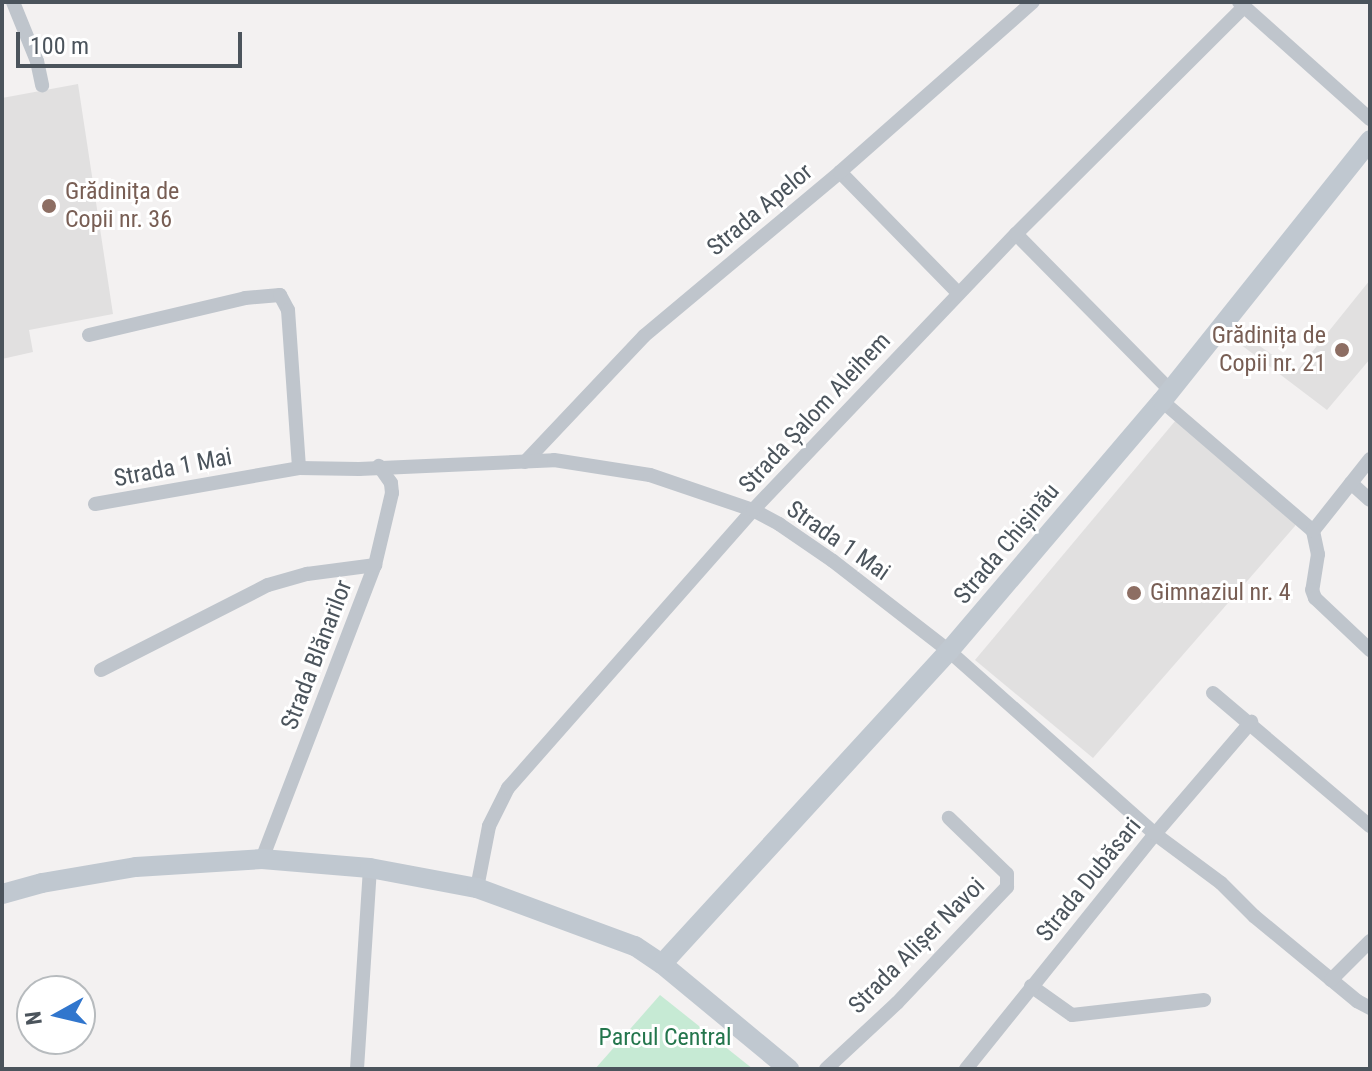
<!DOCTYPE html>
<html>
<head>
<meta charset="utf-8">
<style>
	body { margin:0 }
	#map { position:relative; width:1372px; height:1071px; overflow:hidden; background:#f3f1f1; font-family:"Roboto Condensed",sans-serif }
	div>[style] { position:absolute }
	.education>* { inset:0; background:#e1e0e0 }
	.green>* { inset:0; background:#c6ead4 }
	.street>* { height:14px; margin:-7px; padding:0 7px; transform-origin:7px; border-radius:7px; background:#bfc5cc }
	.secondary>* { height:20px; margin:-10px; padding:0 10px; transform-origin:10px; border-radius:10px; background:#c0c8d0 }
	.dots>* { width:22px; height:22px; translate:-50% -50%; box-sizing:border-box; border:4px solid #fff; border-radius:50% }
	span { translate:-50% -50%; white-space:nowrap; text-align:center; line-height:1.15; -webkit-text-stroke:6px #fff; paint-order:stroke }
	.education-label { font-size:24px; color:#785e54 }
	.left { translate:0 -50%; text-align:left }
	.right { translate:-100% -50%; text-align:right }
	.street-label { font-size:24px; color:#4b545c }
	.park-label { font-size:24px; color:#24764d }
	.frame { position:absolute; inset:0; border:4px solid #4b545c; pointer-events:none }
	.north { position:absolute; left:16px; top:975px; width:80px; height:80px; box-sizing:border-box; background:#fff; border:2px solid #b7bbbe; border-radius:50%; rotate:262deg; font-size:22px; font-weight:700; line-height:32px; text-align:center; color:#4b545c }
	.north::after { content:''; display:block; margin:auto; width:28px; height:36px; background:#3176cd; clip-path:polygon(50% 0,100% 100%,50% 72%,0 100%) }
	.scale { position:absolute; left:16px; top:32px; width:226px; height:36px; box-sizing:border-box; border:4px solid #4b545c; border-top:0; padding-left:10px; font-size:24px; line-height:28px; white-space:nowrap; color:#4b545c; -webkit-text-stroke:6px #fff; paint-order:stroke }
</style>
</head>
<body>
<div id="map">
	<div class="education">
		<i style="clip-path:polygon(78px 84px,113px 314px,29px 330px,33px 352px,2px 359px,2px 98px)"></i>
		<i style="clip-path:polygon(1370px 280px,1370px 359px,1327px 410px,1236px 341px,1243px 334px,1296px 372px)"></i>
		<i style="clip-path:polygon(1176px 420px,1297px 519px,1295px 526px,1093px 758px,975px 660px)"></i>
	</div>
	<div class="green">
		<i style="clip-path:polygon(660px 995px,753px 1069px,595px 1069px)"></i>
	</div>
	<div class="street">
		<i style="left:13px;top:2px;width:64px;rotate:67.9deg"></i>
		<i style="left:37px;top:61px;width:25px;rotate:78deg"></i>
		<i style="left:1239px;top:2px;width:176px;rotate:41.8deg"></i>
		<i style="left:840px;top:172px;width:169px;rotate:45.7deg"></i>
		<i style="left:1016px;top:234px;width:219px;rotate:45.4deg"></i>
		<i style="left:89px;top:335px;width:160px;rotate:-13.3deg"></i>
		<i style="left:245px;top:298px;width:35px;rotate:-5deg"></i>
		<i style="left:280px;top:295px;width:17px;rotate:62deg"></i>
		<i style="left:288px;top:310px;width:158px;rotate:86deg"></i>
		<i style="left:1162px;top:401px;width:199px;rotate:40.7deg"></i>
		<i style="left:1313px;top:531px;width:24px;rotate:78deg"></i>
		<i style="left:1318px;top:554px;width:36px;rotate:99deg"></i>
		<i style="left:1312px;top:590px;width:9px;rotate:69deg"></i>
		<i style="left:1315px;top:598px;width:76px;rotate:43.4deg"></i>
		<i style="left:525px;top:462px;width:173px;rotate:-46.6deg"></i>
		<i style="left:644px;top:336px;width:256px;rotate:-39.9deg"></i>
		<i style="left:840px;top:172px;width:257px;rotate:-41.4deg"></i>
		<i style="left:1351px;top:483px;width:25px;rotate:42deg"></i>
		<i style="left:95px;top:504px;width:207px;rotate:-10deg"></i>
		<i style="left:299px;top:468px;width:60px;rotate:1deg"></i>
		<i style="left:359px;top:469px;width:195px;rotate:-2.6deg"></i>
		<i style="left:554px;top:460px;width:97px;rotate:8.9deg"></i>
		<i style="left:650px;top:475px;width:109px;rotate:18.8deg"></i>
		<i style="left:753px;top:510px;width:30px;rotate:28deg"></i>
		<i style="left:779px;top:524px;width:65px;rotate:34.4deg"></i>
		<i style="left:833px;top:561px;width:147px;rotate:37.8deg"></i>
		<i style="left:949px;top:651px;width:276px;rotate:41.6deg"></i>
		<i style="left:1155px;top:834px;width:82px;rotate:36.6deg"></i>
		<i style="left:1221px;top:883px;width:47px;rotate:45deg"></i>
		<i style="left:1254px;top:916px;width:134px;rotate:39.5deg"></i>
		<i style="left:1357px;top:1001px;width:15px;rotate:28deg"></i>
		<i style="left:1313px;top:531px;width:92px;rotate:-51.6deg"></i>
		<i style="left:101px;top:670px;width:187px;rotate:-27deg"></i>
		<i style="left:268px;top:585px;width:41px;rotate:-15.8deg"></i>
		<i style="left:307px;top:574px;width:69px;rotate:-7.5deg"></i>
		<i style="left:1213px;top:693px;width:206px;rotate:40.3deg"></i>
		<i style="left:262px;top:859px;width:315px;rotate:-69deg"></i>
		<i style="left:375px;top:565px;width:74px;rotate:-76.7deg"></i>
		<i style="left:392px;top:493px;width:10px;rotate:-96deg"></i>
		<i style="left:391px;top:483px;width:21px;rotate:-125deg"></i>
		<i style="left:477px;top:888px;width:63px;rotate:-79deg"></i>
		<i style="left:489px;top:826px;width:42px;rotate:-63.4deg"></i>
		<i style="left:508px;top:788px;width:371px;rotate:-48.6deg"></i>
		<i style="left:753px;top:510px;width:381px;rotate:-46.4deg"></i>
		<i style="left:1016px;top:234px;width:322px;rotate:-44.9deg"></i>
		<i style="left:1331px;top:980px;width:55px;rotate:-45deg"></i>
		<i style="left:1031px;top:986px;width:50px;rotate:35.3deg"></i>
		<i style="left:1072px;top:1015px;width:133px;rotate:-6.5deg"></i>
		<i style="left:357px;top:1069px;width:201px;rotate:-86.3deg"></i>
		<i style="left:826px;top:1069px;width:97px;rotate:-42.9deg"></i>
		<i style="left:897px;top:1003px;width:160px;rotate:-46.5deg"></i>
		<i style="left:1007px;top:887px;width:13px;rotate:-90deg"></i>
		<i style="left:1007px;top:874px;width:81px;rotate:-136deg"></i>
		<i style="left:966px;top:1069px;width:302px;rotate:-51.2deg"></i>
		<i style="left:1155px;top:834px;width:148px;rotate:-49.4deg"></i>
	</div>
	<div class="secondary">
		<i style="left:2px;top:894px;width:41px;rotate:-15.4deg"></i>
		<i style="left:42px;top:883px;width:95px;rotate:-9.7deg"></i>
		<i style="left:136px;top:867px;width:126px;rotate:-3.6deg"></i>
		<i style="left:262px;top:859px;width:108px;rotate:4.8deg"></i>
		<i style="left:370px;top:868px;width:109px;rotate:10.6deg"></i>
		<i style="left:477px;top:888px;width:168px;rotate:20.2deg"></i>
		<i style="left:635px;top:946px;width:32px;rotate:34deg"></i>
		<i style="left:662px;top:964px;width:165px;rotate:39.6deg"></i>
		<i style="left:662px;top:964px;width:425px;rotate:-47.5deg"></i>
		<i style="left:949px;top:651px;width:328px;rotate:-49.6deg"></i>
		<i style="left:1162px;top:401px;width:334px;rotate:-51.4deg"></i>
	</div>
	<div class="dots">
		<i style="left:49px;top:206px;background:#8d6e63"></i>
		<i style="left:1342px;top:350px;background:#8d6e63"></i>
		<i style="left:1134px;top:593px;background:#8d6e63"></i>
	</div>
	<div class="education-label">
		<span class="left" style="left:65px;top:206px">Grădinița de<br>Copii nr. 36</span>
		<span class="right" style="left:1326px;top:350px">Grădinița de<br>Copii nr. 21</span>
		<span class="left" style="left:1150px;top:593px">Gimnaziul nr. 4</span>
	</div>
	<div class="street-label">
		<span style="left:760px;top:210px;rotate:-40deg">Strada Apelor</span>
		<span style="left:815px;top:413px;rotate:-47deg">Strada Șalom Aleihem</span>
		<span style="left:173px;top:468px;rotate:-11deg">Strada 1 Mai</span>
		<span style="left:838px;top:541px;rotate:35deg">Strada 1 Mai</span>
		<span style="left:1007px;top:544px;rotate:-50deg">Strada Chișinău</span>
		<span style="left:317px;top:655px;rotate:-69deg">Strada Blănarilor</span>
		<span style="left:1089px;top:880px;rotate:-51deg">Strada Dubăsari</span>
		<span style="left:917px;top:946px;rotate:-45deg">Strada Alișer Navoi</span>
	</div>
	<div class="park-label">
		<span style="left:665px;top:1038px">Parcul Central</span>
	</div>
	<div class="frame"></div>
	<div class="north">N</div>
	<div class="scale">100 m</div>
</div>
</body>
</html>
